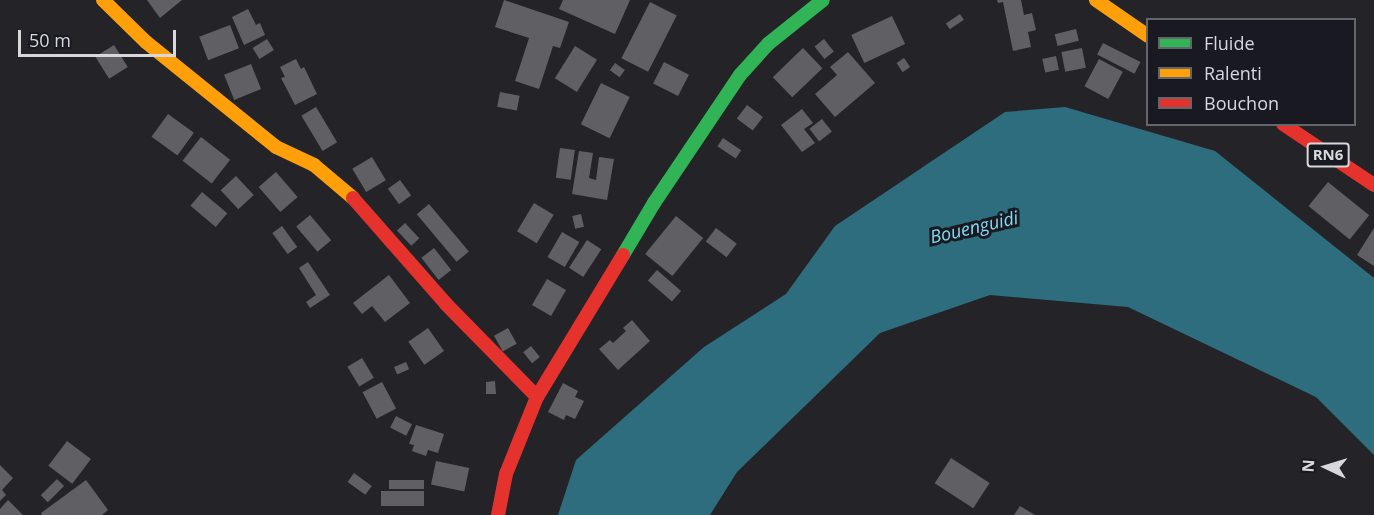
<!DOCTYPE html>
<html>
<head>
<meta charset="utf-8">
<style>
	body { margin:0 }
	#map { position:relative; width:1374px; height:515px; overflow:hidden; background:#242428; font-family:"Open Sans",sans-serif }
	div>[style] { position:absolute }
	.water>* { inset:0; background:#2e6d7e }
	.building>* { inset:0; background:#605f63; transform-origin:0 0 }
	.fast>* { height:14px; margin:-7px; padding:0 7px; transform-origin:7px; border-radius:7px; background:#30b455 }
	.slow>* { height:14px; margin:-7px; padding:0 7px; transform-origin:7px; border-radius:7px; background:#ff9f0a }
	.jam>* { height:14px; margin:-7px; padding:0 7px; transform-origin:7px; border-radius:7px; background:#e5322d }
	span { translate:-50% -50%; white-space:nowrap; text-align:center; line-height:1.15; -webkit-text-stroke:6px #191a21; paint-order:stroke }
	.shield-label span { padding:2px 4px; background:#191a21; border:2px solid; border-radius:4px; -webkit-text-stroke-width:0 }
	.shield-label { font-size:15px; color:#d7d7dc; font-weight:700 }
	.water-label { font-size:18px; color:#84dcf5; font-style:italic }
	.legend { position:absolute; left:1146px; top:18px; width:210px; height:108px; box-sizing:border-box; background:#191a21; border:2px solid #65666c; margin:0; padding:8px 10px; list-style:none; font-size:18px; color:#d7d7dc }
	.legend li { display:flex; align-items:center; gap:12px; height:30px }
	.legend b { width:30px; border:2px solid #65666c }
	.north { position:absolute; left:1296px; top:437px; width:60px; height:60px; -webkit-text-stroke:4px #191a21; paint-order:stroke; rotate:274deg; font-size:16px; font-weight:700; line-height:24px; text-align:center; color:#d7d7dc }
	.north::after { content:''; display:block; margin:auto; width:21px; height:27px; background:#d7d7dc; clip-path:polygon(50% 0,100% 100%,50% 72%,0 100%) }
	.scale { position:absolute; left:18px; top:30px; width:158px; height:27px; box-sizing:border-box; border:3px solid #d7d7dc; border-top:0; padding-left:8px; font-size:18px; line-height:21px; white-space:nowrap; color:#d7d7dc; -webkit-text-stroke:4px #191a21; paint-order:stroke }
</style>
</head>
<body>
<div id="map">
	<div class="water">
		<i style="clip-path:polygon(1065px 107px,1215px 151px,1374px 278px,1374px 455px,1316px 397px,1128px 307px,990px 295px,880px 333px,737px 472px,710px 515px,558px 515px,576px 460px,704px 347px,786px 294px,835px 226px,1005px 112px)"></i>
	</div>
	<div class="building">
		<i style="clip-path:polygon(147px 0,182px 0,160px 18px)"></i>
		<i style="clip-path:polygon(504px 0,569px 22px,560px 48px,553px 46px,539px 89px,515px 81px,529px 38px,495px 27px)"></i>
		<i style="clip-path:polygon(563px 0,630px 0,615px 34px,559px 9px)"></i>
		<i style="clip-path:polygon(997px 0,1021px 0,1024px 15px,1032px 13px,1036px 30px,1028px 32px,1031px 47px,1013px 51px,1003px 2px,998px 3px)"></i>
		<i style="left:650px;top:2px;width:30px;height:63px;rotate:27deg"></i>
		<i style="clip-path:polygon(248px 9px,256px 25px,260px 23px,265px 35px,244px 45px,232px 17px)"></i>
		<i style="left:960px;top:14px;width:7px;height:17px;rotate:56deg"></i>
		<i style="left:892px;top:16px;width:31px;height:45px;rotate:65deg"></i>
		<i style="left:230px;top:25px;width:25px;height:33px;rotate:69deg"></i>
		<i style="left:1076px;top:29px;width:12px;height:22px;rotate:76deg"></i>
		<i style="left:267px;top:39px;width:13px;height:17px;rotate:58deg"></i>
		<i style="left:824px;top:39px;width:16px;height:12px;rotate:52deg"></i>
		<i style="left:1103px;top:43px;width:42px;height:13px;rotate:27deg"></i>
		<i style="left:114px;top:45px;width:26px;height:22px;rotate:58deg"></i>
		<i style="left:575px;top:46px;width:26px;height:38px;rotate:32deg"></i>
		<i style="left:803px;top:48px;width:28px;height:42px;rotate:46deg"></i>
		<i style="left:1082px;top:48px;width:20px;height:21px;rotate:79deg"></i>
		<i style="clip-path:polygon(848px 52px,875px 83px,835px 117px,815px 94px,837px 75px,830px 67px)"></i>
		<i style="left:1056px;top:56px;width:14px;height:14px;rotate:78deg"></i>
		<i style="left:904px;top:58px;width:11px;height:9px;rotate:56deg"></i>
		<i style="clip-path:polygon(296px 59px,301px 69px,304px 67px,317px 94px,295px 105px,281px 78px,285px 77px,280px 67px)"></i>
		<i style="left:1099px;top:59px;width:27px;height:31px;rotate:28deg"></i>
		<i style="left:664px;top:62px;width:28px;height:24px;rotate:27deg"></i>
		<i style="left:615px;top:63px;width:12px;height:9px;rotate:35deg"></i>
		<i style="left:251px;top:64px;width:27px;height:29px;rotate:68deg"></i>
		<i style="left:601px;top:83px;width:32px;height:46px;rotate:26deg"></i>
		<i style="left:500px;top:92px;width:20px;height:15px;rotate:11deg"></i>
		<i style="left:747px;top:105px;width:20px;height:17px;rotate:37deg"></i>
		<i style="left:316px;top:107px;width:41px;height:17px;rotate:59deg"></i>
		<i style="clip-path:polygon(802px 109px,813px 123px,804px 129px,815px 143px,802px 152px,781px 125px)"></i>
		<i style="left:168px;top:114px;width:32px;height:28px;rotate:36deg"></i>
		<i style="left:822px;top:119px;width:16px;height:16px;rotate:52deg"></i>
		<i style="left:201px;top:137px;width:37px;height:30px;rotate:38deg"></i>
		<i style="left:723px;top:138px;width:22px;height:10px;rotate:34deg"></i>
		<i style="left:560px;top:148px;width:15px;height:30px;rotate:8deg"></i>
		<i style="clip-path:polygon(579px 151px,593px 153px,589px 178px,596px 180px,599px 157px,614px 159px,607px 200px,572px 194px)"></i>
		<i style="left:372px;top:157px;width:27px;height:23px;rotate:59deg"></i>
		<i style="left:276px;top:172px;width:33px;height:23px;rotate:49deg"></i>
		<i style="left:236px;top:176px;width:26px;height:21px;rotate:47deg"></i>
		<i style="left:400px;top:180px;width:19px;height:15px;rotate:54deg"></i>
		<i style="left:1328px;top:182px;width:53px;height:31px;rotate:39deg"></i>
		<i style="left:202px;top:192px;width:33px;height:18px;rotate:40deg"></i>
		<i style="left:534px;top:203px;width:23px;height:33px;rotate:31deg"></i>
		<i style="left:429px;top:204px;width:62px;height:16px;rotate:50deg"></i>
		<i style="left:581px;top:214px;width:13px;height:9px;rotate:77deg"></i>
		<i style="left:310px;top:215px;width:33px;height:18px;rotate:50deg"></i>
		<i style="left:676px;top:216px;width:35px;height:49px;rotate:39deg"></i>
		<i style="left:405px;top:223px;width:21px;height:11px;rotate:47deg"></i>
		<i style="left:282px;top:226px;width:26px;height:12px;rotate:54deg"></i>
		<i style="left:716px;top:228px;width:26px;height:17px;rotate:37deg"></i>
		<i style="clip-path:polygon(1374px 228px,1374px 266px,1357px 255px)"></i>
		<i style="left:562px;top:232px;width:20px;height:29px;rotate:30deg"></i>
		<i style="left:587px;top:240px;width:17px;height:33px;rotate:33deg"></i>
		<i style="left:434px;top:248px;width:28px;height:16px;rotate:52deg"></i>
		<i style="clip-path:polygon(308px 262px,330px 295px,310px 308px,306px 302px,316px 295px,299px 268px)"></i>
		<i style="left:657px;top:270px;width:32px;height:14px;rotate:41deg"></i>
		<i style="clip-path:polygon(389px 275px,410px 303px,385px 322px,372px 306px,362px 314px,353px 303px)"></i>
		<i style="left:547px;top:279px;width:22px;height:30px;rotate:30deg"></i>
		<i style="clip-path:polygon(632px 320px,650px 341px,618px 370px,599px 349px,610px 340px,613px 343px,626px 331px,623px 328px)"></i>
		<i style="left:428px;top:328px;width:28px;height:24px;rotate:55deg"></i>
		<i style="left:508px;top:328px;width:18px;height:16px;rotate:61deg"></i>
		<i style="left:531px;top:346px;width:14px;height:10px;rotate:51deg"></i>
		<i style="left:362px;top:358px;width:23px;height:17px;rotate:59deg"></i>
		<i style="left:406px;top:362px;width:8px;height:13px;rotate:67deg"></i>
		<i style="clip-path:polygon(495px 381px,496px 394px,486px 394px,486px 382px)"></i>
		<i style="left:382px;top:382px;width:30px;height:22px;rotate:62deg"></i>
		<i style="clip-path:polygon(563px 383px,578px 391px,575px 397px,584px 401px,575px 419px,566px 415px,564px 420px,548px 412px)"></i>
		<i style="left:396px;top:416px;width:18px;height:13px;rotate:27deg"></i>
		<i style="clip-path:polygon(416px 425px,444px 434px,438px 453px,428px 450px,426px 456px,412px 451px,414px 445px,409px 444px)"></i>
		<i style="left:67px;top:441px;width:30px;height:31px;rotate:37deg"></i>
		<i style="left:951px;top:458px;width:46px;height:30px;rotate:33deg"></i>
		<i style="left:436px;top:461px;width:34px;height:24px;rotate:12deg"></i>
		<i style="clip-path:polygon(0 465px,13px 478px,2px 490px,6px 495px,0 501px)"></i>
		<i style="left:354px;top:473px;width:22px;height:11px;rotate:36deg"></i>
		<i style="left:57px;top:479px;width:10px;height:23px;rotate:45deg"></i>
		<i style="clip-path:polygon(86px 480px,108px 510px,102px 515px,42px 515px,41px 513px)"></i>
		<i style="left:389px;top:480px;width:35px;height:9px"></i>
		<i style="left:381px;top:491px;width:43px;height:15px"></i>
		<i style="clip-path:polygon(8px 500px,23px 515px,0 515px,0 509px)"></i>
		<i style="clip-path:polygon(1020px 506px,1035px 515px,1014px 515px)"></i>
	</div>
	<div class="fast">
		<i style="left:623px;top:255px;width:61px;rotate:-59.2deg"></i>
		<i style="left:654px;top:203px;width:154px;rotate:-56.1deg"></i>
		<i style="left:740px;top:75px;width:42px;rotate:-47.9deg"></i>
		<i style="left:768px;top:44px;width:70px;rotate:-38.7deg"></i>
	</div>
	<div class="slow">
		<i style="left:103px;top:0;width:60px;rotate:44.3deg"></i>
		<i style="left:146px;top:42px;width:167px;rotate:38.9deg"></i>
		<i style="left:276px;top:147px;width:42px;rotate:25.3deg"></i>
		<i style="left:314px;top:165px;width:51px;rotate:40.2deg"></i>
		<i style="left:1096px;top:0;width:63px;rotate:34.7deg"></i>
	</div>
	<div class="jam">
		<i style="left:1283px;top:124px;width:110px;rotate:33.8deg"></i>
		<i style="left:353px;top:198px;width:141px;rotate:48.7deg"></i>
		<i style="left:446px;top:304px;width:130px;rotate:45.6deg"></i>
		<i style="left:498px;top:515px;width:42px;rotate:-79deg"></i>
		<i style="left:506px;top:474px;width:83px;rotate:-68.1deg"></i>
		<i style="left:537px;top:397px;width:166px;rotate:-58.8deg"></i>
	</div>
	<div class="shield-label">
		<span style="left:1328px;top:155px">RN6</span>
	</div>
	<div class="water-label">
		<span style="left:974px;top:227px;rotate:-13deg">Bouenguidi</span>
	</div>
	<ul class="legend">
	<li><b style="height:8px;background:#30b455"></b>Fluide</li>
	<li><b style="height:8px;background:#ff9f0a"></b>Ralenti</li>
	<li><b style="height:8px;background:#e5322d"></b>Bouchon</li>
	</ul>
	<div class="north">N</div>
	<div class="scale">50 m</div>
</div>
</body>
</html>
